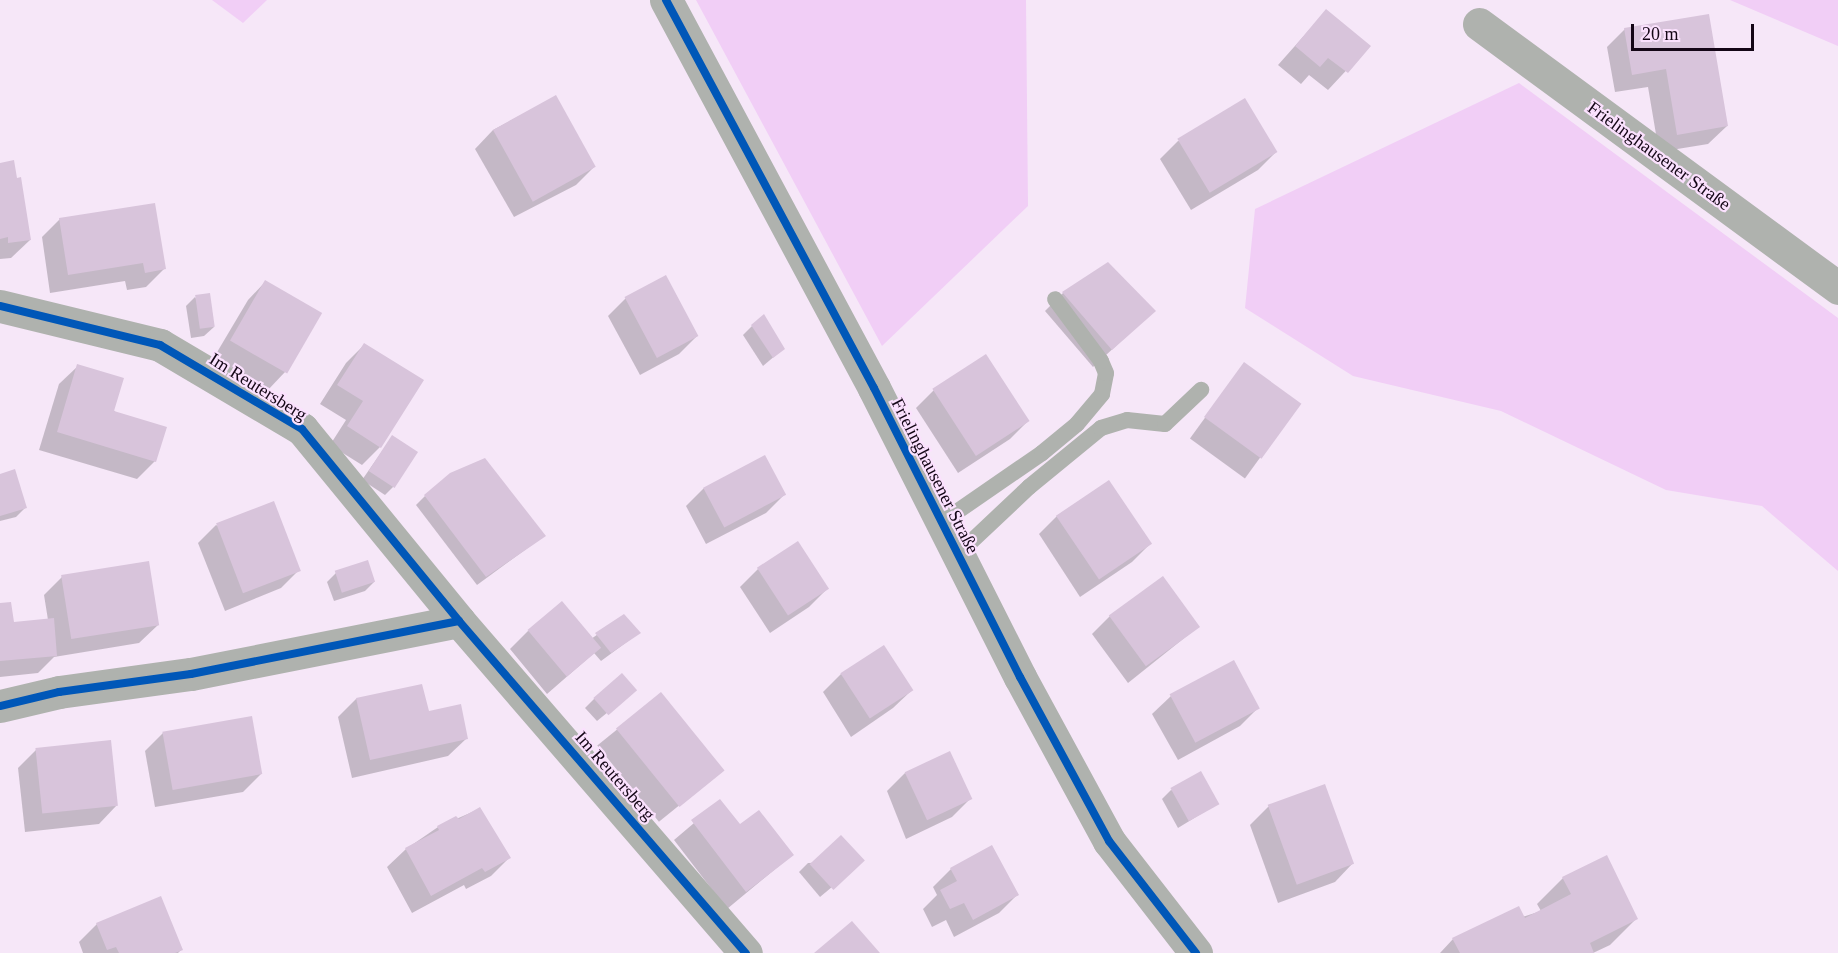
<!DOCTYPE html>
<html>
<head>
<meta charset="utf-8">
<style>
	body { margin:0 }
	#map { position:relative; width:1838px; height:953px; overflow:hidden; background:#f6e7f8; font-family:Georgia,serif }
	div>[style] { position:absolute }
	.green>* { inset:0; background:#f1cef6 }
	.shadow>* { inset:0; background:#0003; transform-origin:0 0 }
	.building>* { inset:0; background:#d8c4db; transform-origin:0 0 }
	.lane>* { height:16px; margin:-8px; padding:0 8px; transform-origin:8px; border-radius:8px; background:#afb2ae }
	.street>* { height:33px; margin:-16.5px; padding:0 16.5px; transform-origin:16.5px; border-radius:16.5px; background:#afb2ae }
	.cycleway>* { height:8px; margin:-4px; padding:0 4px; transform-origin:4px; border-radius:4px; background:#0057b8 }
	span { translate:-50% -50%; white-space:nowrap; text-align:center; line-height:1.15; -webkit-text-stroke:4.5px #fbe1fe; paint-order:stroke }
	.street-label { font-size:18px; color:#140616 }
	.scale { position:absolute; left:1631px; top:24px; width:123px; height:27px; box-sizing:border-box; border:3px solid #140616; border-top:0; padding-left:8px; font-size:18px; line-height:21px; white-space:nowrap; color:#140616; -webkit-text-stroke:4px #fbe1fe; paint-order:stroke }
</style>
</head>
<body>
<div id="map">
	<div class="green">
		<i style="clip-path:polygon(212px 0,267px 0,243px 23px)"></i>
		<i style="clip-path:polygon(696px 0,1026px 0,1028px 206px,882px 346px)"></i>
		<i style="clip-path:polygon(1730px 0,1838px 0,1838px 46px)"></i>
		<i style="clip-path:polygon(1519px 83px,1838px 318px,1838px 571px,1762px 506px,1666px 490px,1501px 411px,1353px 376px,1245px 308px,1255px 209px)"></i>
	</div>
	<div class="shadow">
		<i style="clip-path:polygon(1326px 11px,1369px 46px,1328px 90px,1309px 75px,1301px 84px,1278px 65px)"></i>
		<i style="clip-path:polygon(1625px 29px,1727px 126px,1708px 144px,1659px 152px,1648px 87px,1615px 92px,1607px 47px)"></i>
		<i style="clip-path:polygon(555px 97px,594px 167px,576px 185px,514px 217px,475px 149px,493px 130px)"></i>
		<i style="clip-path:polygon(1178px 141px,1276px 152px,1258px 170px,1191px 210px,1160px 159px)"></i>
		<i style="clip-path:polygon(0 165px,30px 240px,11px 258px,0 259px)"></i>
		<i style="clip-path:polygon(60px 219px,164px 269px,146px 287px,127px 290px,125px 281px,50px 293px,42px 237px)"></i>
		<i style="clip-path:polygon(1108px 264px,1154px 311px,1093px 367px,1045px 311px,1063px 293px)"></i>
		<i style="clip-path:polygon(266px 281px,285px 372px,267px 391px,213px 359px,248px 300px)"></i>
		<i style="clip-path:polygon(195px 297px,214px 327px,204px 336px,191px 338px,186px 306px)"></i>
		<i style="clip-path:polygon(626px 298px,697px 336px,679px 354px,640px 375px,608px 316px)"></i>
		<i style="clip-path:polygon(752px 326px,783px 349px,763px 366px,743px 335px)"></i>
		<i style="clip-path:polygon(364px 345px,380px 447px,362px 465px,330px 445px,346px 420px,320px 404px,346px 363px)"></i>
		<i style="clip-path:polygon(985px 356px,1028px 421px,1010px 439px,958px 473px,916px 408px,934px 390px)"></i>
		<i style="left:1244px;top:364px;width:68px;height:92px;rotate:36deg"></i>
		<i style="clip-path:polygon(78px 366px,155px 461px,137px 479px,39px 450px,59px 384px)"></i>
		<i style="clip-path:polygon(392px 437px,394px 486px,385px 495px,362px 480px)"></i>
		<i style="clip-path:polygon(0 475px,25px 508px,16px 517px,0 521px)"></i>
		<i style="clip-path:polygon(1108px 482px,1150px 544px,1132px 562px,1080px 597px,1039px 534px,1057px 516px)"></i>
		<i style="clip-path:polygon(704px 488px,784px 495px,766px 513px,706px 544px,686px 506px)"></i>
		<i style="clip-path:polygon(425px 496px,544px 536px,477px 585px,416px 505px)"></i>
		<i style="clip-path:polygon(216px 525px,299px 570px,281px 588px,225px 611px,198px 543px)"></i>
		<i style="clip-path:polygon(758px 569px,827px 589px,809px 607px,770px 633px,740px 587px)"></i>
		<i style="clip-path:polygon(336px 573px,374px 582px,365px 591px,334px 601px,327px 582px)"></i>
		<i style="clip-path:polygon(62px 577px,158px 625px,139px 643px,54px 657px,38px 673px,0 677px,0 605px,13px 623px,48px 620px,44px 595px)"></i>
		<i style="clip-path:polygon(624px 616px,639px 633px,601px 661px,594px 653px,547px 694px,510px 649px,528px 631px,591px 639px)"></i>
		<i style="clip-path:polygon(1110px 616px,1198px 627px,1128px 683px,1092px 634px)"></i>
		<i style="clip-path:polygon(1233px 662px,1258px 708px,1240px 726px,1178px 760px,1152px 714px,1171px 696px)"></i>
		<i style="clip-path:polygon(841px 674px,912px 690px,893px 708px,851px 737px,823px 692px)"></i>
		<i style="clip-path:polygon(635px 690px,597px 721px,585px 708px,594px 699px)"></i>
		<i style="left:661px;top:694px;width:98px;height:82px;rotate:51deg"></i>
		<i style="clip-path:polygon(356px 699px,428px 713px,467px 738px,448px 756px,352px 778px,338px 717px)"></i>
		<i style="clip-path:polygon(163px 733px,261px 774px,243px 792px,155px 807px,145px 751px)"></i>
		<i style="clip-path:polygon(36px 750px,117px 805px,99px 824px,25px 832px,18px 768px)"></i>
		<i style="clip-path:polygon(905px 773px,970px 799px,952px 817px,906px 839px,887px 791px)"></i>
		<i style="clip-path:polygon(1324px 786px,1353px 863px,1335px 882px,1278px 903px,1250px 825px,1268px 807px)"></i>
		<i style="clip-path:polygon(1171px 790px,1217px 804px,1178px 828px,1162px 799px)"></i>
		<i style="clip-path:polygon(720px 801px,740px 826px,792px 855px,727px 909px,674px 840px)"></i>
		<i style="clip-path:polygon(479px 809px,509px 858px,491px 876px,466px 889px,464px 885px,412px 913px,387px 867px,406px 849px,438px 827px)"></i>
		<i style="clip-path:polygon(863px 861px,820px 897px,799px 872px,808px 863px)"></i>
		<i style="clip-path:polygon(951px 869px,1017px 895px,999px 913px,954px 937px,946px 920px,932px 927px,923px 909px,937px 895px,933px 887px)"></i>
		<i style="clip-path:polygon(1563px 878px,1636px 919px,1610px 945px,1593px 953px,1440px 953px,1453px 939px,1541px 911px,1537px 904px)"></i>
		<i style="clip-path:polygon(97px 924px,182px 949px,178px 953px,83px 953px,79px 942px)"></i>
	</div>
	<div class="building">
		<i style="clip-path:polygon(1326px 9px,1371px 46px,1348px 73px,1328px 58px,1320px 67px,1295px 46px)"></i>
		<i style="clip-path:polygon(1709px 14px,1728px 126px,1677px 135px,1666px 69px,1632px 75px,1624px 28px)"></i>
		<i style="left:556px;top:95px;width:82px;height:72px;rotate:61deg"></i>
		<i style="left:1245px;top:98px;width:63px;height:79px;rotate:59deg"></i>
		<i style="clip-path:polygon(14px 160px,17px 178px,21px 177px,31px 240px,8px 243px,8px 237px,0 239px,0 163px)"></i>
		<i style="clip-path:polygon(155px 203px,166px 269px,145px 273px,143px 263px,68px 275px,59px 218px)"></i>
		<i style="clip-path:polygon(1108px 262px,1156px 311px,1112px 350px,1062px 292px)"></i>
		<i style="left:666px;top:275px;width:69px;height:47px;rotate:62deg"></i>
		<i style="left:265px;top:280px;width:66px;height:70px;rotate:30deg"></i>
		<i style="left:210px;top:293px;width:34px;height:15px;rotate:82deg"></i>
		<i style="clip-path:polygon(764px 314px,785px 349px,773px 358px,751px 325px)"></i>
		<i style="clip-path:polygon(364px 343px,424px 380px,381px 448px,347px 426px,363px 401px,337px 385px)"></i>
		<i style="left:986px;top:354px;width:80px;height:64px;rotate:57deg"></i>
		<i style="left:1244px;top:362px;width:71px;height:68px;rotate:36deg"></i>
		<i style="clip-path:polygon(77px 364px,124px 378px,114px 411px,167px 427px,156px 462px,57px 432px)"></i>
		<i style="left:392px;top:435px;width:31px;height:43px;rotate:33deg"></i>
		<i style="left:765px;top:455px;width:45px;height:70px;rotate:62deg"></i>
		<i style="clip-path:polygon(485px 458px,546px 536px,486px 577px,424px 495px,450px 473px)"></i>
		<i style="clip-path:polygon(15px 469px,27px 508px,0 516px,0 474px)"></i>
		<i style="left:1109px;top:480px;width:77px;height:64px;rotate:56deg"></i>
		<i style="left:274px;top:501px;width:75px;height:62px;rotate:69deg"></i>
		<i style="left:798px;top:541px;width:57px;height:49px;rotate:57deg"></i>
		<i style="left:368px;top:560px;width:23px;height:35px;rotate:72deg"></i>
		<i style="left:149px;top:561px;width:65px;height:89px;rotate:81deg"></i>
		<i style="left:1163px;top:576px;width:63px;height:67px;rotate:54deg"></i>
		<i style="left:562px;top:601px;width:61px;height:45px;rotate:50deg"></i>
		<i style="clip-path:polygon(11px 602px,14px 622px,54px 618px,57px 656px,0 661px,0 603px)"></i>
		<i style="clip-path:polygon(624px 614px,641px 633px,611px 653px,595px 633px)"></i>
		<i style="left:884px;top:645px;width:54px;height:52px;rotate:57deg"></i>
		<i style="left:1234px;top:660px;width:55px;height:73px;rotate:62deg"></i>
		<i style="left:622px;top:673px;width:23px;height:38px;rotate:49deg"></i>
		<i style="clip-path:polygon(422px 684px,429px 711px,461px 704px,468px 739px,370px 760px,356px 698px)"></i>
		<i style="left:661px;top:692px;width:101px;height:58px;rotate:51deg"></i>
		<i style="left:252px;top:716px;width:59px;height:91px;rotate:80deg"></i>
		<i style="left:111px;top:740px;width:66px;height:76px;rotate:84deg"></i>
		<i style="left:950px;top:751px;width:53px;height:50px;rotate:65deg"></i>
		<i style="left:1201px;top:771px;width:38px;height:35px;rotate:61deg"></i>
		<i style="left:1325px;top:784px;width:85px;height:61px;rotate:70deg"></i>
		<i style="clip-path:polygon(720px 799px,740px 824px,759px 810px,794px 855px,746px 892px,691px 820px)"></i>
		<i style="clip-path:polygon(480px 807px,511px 858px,485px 872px,482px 868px,431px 896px,405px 848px,439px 830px,437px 826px,456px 816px,459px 819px)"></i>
		<i style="left:841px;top:835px;width:35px;height:43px;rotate:47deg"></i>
		<i style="clip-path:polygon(992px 845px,1019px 895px,973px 920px,964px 903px,950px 909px,940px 890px,957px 881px,950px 868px)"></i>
		<i style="clip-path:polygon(1607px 855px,1638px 919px,1590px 943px,1594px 953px,1460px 953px,1452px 938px,1519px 906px,1525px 918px,1571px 894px,1562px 877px)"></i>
		<i style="clip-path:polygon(161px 896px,183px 950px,175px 953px,119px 953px,116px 947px,107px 950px,96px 923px)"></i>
		<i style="clip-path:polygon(852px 921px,880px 953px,814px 953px)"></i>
	</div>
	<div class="lane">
		<i style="left:942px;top:522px;width:121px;rotate:-34.6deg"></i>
		<i style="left:1042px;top:453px;width:45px;rotate:-39.6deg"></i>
		<i style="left:1077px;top:424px;width:39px;rotate:-50deg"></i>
		<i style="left:1102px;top:394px;width:21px;rotate:-79deg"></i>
		<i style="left:1106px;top:373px;width:13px;rotate:-113deg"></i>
		<i style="left:1101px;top:361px;width:77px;rotate:-126.6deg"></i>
		<i style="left:958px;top:554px;width:98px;rotate:-43.3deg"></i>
		<i style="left:1029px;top:487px;width:93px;rotate:-39.3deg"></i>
		<i style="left:1101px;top:428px;width:27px;rotate:-17deg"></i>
		<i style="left:1127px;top:420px;width:38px;rotate:6deg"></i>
		<i style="left:1165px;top:424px;width:50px;rotate:-43.4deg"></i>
	</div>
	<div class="street">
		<i style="left:666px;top:0;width:440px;rotate:61.8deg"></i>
		<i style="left:874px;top:388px;width:324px;rotate:63.2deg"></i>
		<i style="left:1020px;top:677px;width:187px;rotate:61.5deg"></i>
		<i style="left:1109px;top:841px;width:142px;rotate:52.2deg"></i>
		<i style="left:1479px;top:24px;width:446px;rotate:36.3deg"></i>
		<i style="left:0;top:306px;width:165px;rotate:13.7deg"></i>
		<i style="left:160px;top:345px;width:165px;rotate:30.6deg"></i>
		<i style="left:302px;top:429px;width:248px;rotate:50.7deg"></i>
		<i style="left:459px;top:621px;width:439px;rotate:49.2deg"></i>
		<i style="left:0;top:706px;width:61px;rotate:-13.3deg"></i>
		<i style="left:59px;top:692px;width:133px;rotate:-7.8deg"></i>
		<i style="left:191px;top:674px;width:273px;rotate:-11.2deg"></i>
	</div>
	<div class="cycleway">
		<i style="left:666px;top:0;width:440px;rotate:61.8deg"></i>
		<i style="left:874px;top:388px;width:324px;rotate:63.2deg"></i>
		<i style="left:1020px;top:677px;width:187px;rotate:61.5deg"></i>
		<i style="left:1109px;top:841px;width:142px;rotate:52.2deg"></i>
		<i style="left:0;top:306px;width:165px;rotate:13.7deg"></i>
		<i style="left:160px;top:345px;width:165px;rotate:30.6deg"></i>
		<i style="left:302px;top:429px;width:248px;rotate:50.7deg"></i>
		<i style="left:459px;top:621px;width:439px;rotate:49.2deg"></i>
		<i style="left:0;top:706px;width:61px;rotate:-13.3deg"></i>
		<i style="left:59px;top:692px;width:133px;rotate:-7.8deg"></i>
		<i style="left:191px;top:674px;width:273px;rotate:-11.2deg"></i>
	</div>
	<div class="street-label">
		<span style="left:1659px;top:156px;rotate:36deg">Frielinghausener Straße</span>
		<span style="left:258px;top:387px;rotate:32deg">Im Reutersberg</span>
		<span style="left:935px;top:476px;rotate:63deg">Frielinghausener Straße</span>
		<span style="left:615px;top:776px;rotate:49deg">Im Reutersberg</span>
	</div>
	<div class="scale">20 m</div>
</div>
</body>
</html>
